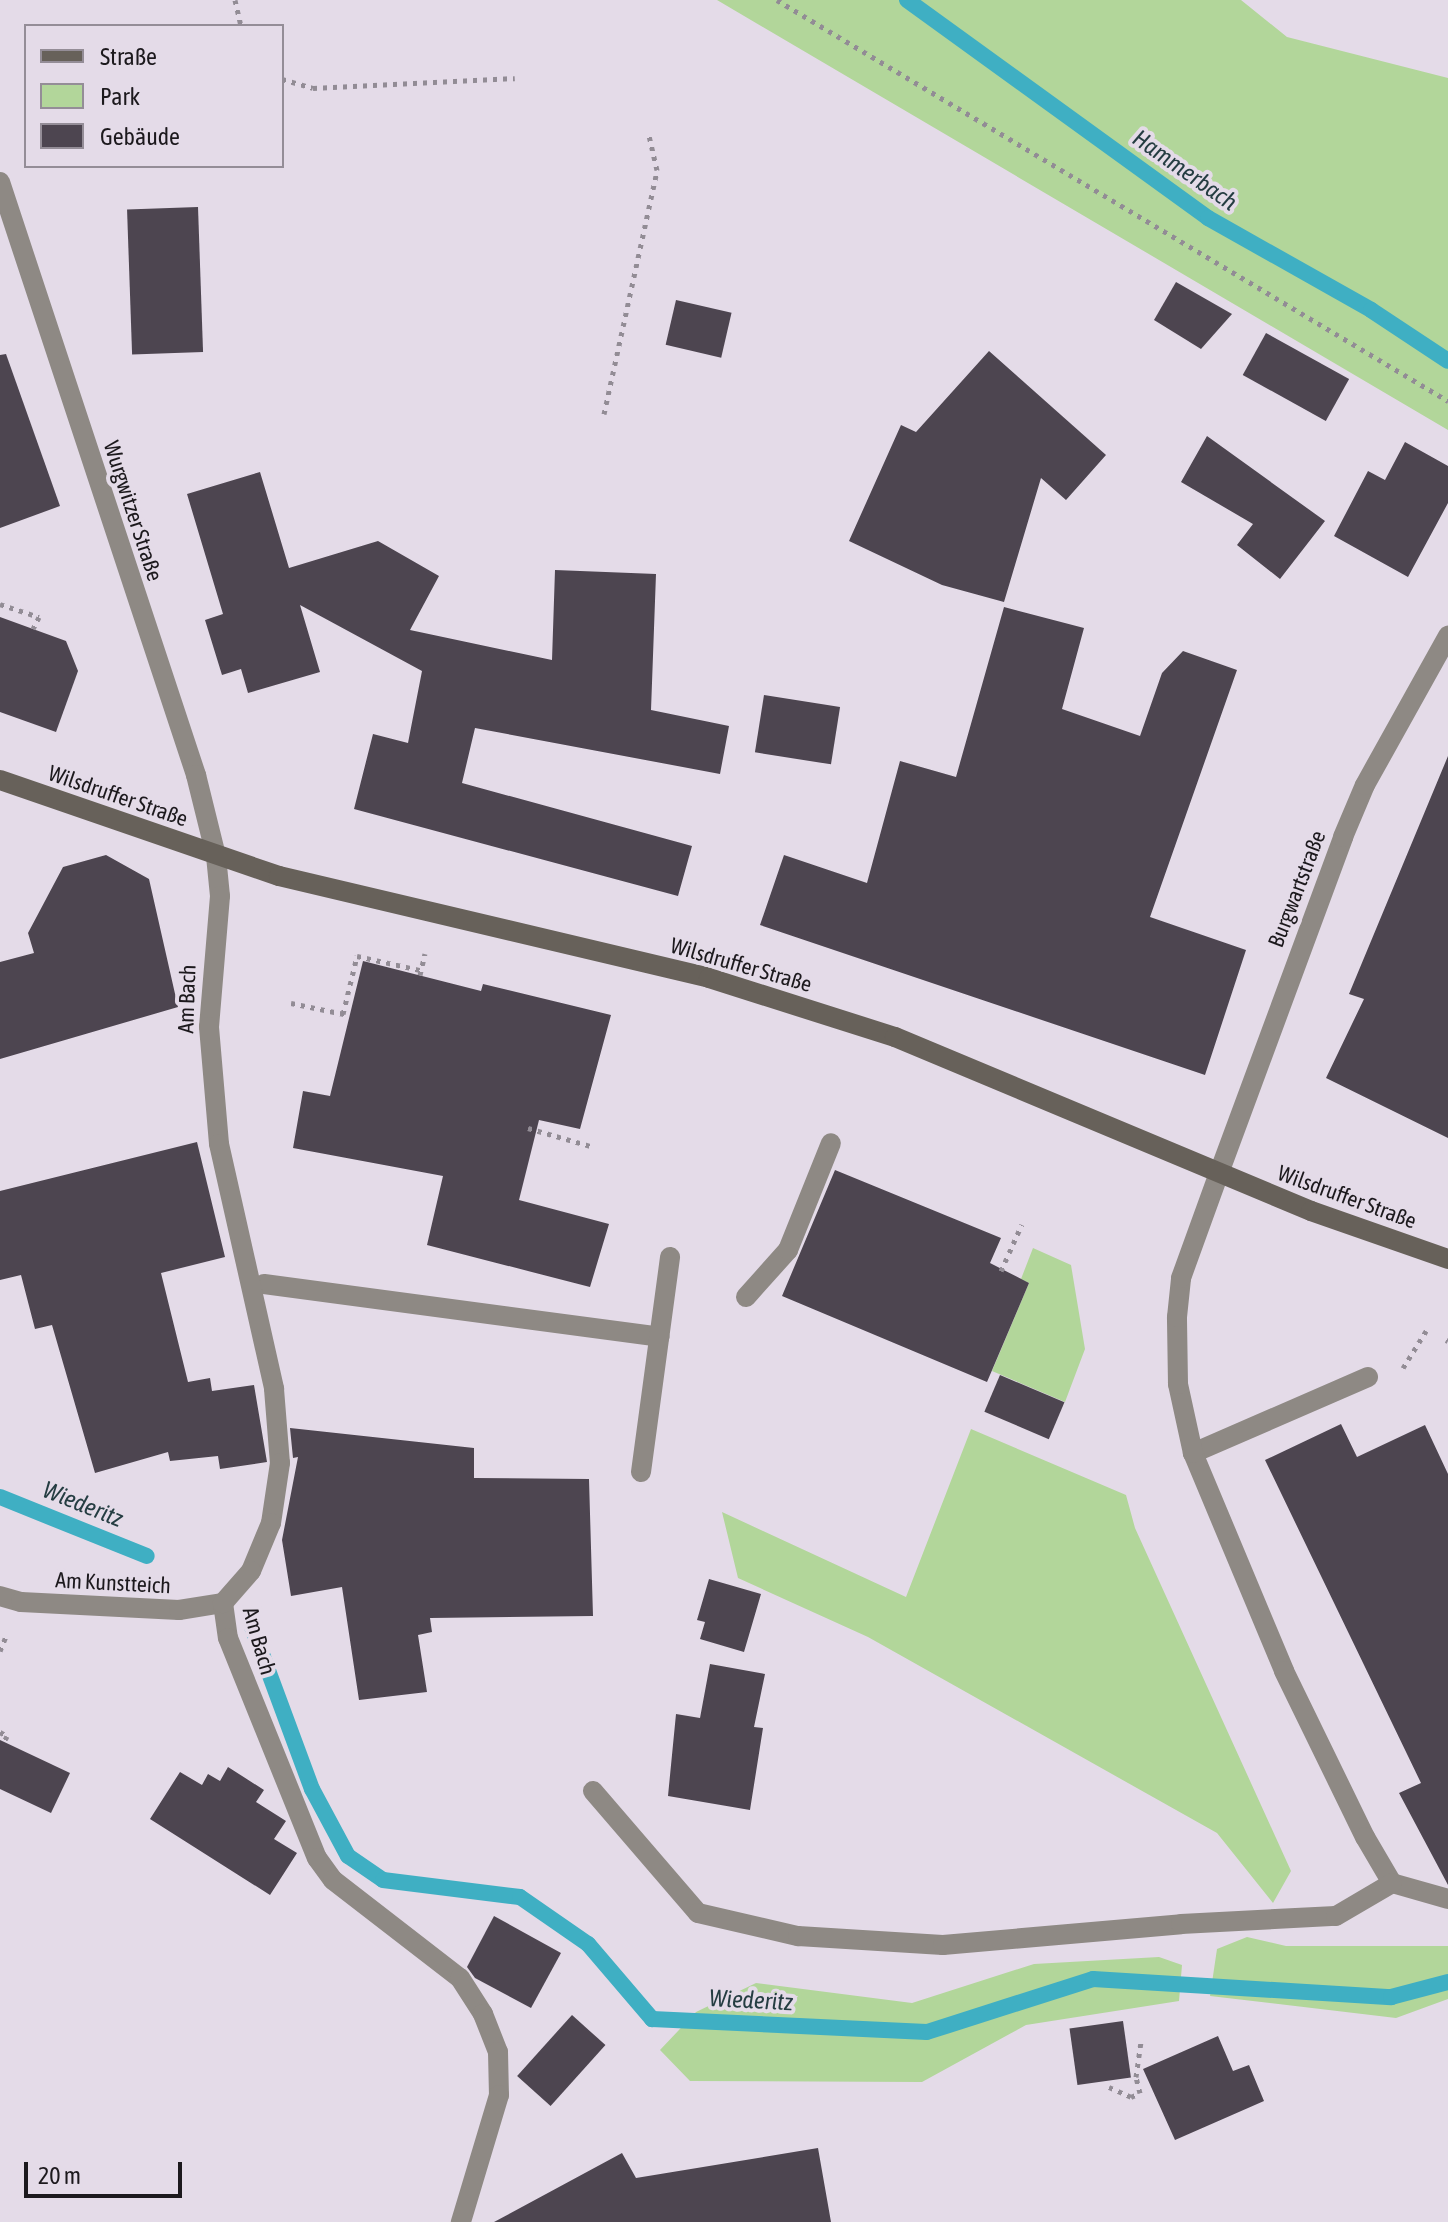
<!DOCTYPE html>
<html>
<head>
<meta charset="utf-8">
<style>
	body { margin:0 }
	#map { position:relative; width:1448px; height:2222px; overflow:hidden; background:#e4dbe8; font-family:"Asap Condensed",sans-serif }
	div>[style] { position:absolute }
	.green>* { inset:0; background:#b2d69a }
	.stream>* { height:16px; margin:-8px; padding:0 8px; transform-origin:8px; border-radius:8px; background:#3fafc3 }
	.building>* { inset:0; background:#4d4550; transform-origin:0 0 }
	.path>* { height:5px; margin-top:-2.5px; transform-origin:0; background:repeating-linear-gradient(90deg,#928c95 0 4px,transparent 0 10px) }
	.service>* { height:20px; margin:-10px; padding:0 10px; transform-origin:10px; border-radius:10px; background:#8e8984 }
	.minor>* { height:20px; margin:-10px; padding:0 10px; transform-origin:10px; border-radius:10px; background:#8e8984 }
	.tertiary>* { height:20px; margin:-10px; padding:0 10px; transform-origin:10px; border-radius:10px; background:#8e8984 }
	.secondary>* { height:20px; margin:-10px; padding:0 10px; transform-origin:10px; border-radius:10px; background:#67615a }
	span { translate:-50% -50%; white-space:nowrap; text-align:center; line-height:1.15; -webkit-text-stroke:8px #e4dbe8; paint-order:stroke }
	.street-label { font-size:22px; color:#1c191d }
	.water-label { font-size:24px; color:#253d42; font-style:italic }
	.legend { position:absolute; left:24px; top:24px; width:260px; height:144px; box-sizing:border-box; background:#e4dbe8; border:2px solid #948d97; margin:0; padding:10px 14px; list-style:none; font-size:24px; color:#1c191d }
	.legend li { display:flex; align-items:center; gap:16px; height:40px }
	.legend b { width:40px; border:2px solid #948d97 }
	.scale { position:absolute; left:24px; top:2162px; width:158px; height:36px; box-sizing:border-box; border:4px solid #1c191d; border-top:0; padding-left:10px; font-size:24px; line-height:28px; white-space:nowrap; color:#1c191d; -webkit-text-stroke:6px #e4dbe8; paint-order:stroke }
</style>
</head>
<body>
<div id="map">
	<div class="green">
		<i style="clip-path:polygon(717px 0,1241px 0,1287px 37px,1448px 78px,1448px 430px)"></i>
		<i style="clip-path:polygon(1033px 1248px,1071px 1265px,1085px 1349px,1065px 1402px,992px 1371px,1029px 1283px,1021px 1279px)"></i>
		<i style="clip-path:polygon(971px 1429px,1126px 1495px,1135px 1528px,1291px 1871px,1273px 1903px,1217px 1833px,868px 1637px,738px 1578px,722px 1512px,906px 1597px)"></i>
		<i style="clip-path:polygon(1247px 1937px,1286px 1946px,1448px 1946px,1448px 1999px,1396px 2018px,1210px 1996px,1217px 1949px)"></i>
		<i style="clip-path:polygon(1159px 1957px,1182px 1965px,1179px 2001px,1026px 2025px,922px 2082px,690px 2081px,660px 2050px,696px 2012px,756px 1983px,912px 2003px,1034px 1964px)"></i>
	</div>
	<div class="stream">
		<i style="left:907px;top:0;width:372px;rotate:35.9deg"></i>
		<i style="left:1208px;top:218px;width:187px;rotate:29.4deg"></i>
		<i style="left:1371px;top:310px;width:92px;rotate:33.5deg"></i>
		<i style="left:0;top:1497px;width:158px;rotate:21.9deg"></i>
		<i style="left:252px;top:1627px;width:173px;rotate:69.7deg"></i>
		<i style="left:312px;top:1789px;width:76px;rotate:61.8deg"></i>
		<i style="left:348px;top:1856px;width:42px;rotate:34.4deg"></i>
		<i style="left:383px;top:1880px;width:138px;rotate:7.1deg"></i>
		<i style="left:520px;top:1897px;width:83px;rotate:34.7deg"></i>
		<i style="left:588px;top:1944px;width:99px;rotate:49.5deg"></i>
		<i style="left:652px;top:2019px;width:275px;rotate:2.7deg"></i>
		<i style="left:927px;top:2032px;width:174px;rotate:-17.7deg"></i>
		<i style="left:1093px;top:1979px;width:299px;rotate:3.5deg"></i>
		<i style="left:1391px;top:1997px;width:59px;rotate:-14.7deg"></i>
	</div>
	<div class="building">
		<i style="left:198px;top:207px;width:145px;height:71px;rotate:88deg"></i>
		<i style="clip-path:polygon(1176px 282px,1232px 314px,1201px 349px,1154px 320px)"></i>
		<i style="left:676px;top:300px;width:57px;height:46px;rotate:13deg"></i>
		<i style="left:1266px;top:333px;width:95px;height:48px;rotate:29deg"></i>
		<i style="clip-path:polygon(989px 351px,1106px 455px,1066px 500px,1041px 478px,1004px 602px,942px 585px,849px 541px,901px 425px,916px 432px)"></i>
		<i style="clip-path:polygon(6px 354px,60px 506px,0 528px,0 355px)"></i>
		<i style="clip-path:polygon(1207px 436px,1325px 521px,1280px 579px,1237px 545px,1253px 524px,1181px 482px)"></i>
		<i style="clip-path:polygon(1405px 442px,1448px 466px,1448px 503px,1408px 577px,1334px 536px,1368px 471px,1385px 480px)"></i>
		<i style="clip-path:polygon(260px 472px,289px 568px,378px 541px,439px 576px,410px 630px,552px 660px,555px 570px,656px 574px,651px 710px,729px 726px,720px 774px,475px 728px,462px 783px,692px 846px,678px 896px,354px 809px,373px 734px,408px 743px,422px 671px,300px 605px,320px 672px,248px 693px,241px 669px,222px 675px,205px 620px,223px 614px,187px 494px)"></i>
		<i style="clip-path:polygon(1004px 607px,1084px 628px,1062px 709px,1140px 736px,1162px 673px,1183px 651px,1237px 670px,1150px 917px,1246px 950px,1205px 1075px,760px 925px,784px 855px,867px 883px,900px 761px,956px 777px)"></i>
		<i style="clip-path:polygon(0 617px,66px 641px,78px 671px,56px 732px,0 712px)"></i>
		<i style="left:764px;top:695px;width:77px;height:58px;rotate:9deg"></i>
		<i style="clip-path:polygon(1448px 756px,1448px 1138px,1326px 1078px,1364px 999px,1349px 994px)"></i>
		<i style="clip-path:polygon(106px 855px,149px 879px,178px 1007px,0 1059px,0 962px,34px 953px,28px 933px,63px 867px)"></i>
		<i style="clip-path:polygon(363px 961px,481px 991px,483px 984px,611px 1015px,580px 1129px,539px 1120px,519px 1200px,609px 1224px,590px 1287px,427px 1245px,443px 1176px,293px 1148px,303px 1091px,330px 1096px)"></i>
		<i style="clip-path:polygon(197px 1142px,225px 1257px,161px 1273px,188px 1382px,210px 1378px,212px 1391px,254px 1385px,267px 1462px,220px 1469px,218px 1456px,170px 1461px,168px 1452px,95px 1473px,52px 1325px,35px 1329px,21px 1275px,0 1280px,0 1191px)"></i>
		<i style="clip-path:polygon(835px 1170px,1001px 1238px,990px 1263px,1029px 1283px,987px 1382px,782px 1296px)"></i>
		<i style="left:1000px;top:1375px;width:70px;height:40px;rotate:23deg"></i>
		<i style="clip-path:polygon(1341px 1424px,1357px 1457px,1425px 1425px,1448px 1474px,1448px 1885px,1399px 1793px,1421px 1783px,1265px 1460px)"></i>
		<i style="clip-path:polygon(290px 1428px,474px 1448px,474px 1478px,589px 1479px,593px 1616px,430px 1618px,432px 1632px,418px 1635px,427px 1692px,359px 1700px,342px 1587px,291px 1596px,282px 1540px,298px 1457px,293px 1458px)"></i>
		<i style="clip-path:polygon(709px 1579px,761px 1594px,744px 1652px,700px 1639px,705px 1622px,697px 1620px)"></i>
		<i style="clip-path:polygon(710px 1664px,765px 1674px,754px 1727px,763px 1728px,750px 1810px,668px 1796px,676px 1714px,700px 1718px)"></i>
		<i style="clip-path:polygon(0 1740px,70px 1773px,51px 1813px,0 1789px)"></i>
		<i style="clip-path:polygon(228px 1767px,264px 1790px,256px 1802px,286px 1821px,274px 1839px,297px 1853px,270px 1895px,150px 1819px,180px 1772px,202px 1785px,208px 1774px,220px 1781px)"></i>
		<i style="clip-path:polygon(494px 1916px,561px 1953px,531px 2008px,475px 1978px,467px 1967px)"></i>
		<i style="left:572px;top:2015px;width:45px;height:82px;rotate:42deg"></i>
		<i style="left:1123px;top:2021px;width:57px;height:54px;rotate:82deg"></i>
		<i style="clip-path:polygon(1218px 2036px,1233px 2071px,1249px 2065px,1264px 2101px,1175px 2140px,1143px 2069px)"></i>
		<i style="clip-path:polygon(818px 2148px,831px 2222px,494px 2222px,622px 2153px,636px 2178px)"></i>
	</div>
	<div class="path">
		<i style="left:235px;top:0;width:27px;rotate:77deg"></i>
		<i style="left:777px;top:0;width:782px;rotate:30.86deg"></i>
		<i style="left:282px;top:79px;width:32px;rotate:16deg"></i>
		<i style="left:313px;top:88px;width:202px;rotate:-2.8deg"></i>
		<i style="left:604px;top:414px;width:250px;rotate:-77.7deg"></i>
		<i style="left:657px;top:170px;width:37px;rotate:-103deg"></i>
		<i style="left:0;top:604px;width:41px;rotate:18.4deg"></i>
		<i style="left:39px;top:617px;width:13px;rotate:117deg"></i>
		<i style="left:420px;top:975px;width:22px;rotate:-77deg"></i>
		<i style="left:291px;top:1003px;width:59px;rotate:11.7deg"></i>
		<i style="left:343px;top:1014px;width:60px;rotate:-76.4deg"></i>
		<i style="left:357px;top:956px;width:65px;rotate:12.5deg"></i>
		<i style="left:528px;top:1128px;width:69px;rotate:16.1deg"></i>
		<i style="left:1001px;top:1271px;width:51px;rotate:-65.9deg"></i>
		<i style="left:1446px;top:1340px;width:2px;rotate:27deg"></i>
		<i style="left:1403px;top:1368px;width:44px;rotate:-58.1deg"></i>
		<i style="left:0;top:1651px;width:16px;rotate:-68deg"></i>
		<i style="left:0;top:1732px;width:8px;rotate:30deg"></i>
		<i style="left:7px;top:1736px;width:7px;rotate:117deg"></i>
		<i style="left:1109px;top:2087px;width:24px;rotate:24deg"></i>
		<i style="left:1131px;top:2097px;width:10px;rotate:-24deg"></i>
		<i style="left:1140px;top:2093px;width:16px;rotate:-104deg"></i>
		<i style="left:1136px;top:2077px;width:36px;rotate:-82deg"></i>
	</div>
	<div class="service">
		<i style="left:264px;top:1284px;width:399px;rotate:7.6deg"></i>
		<i style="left:746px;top:1297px;width:63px;rotate:-48.2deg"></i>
		<i style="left:788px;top:1250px;width:115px;rotate:-68.1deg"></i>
		<i style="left:1368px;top:1377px;width:191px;rotate:156.5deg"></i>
		<i style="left:1193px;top:1453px;width:236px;rotate:67.3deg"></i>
		<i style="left:1284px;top:1671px;width:185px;rotate:64deg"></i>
		<i style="left:1365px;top:1837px;width:53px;rotate:59.6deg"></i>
		<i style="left:1392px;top:1883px;width:58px;rotate:15.9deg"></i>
		<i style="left:1193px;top:1453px;width:71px;rotate:-102.3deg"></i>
		<i style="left:1178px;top:1384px;width:67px;rotate:-90.9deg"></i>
		<i style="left:1177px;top:1317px;width:39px;rotate:-84deg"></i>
		<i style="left:1181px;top:1278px;width:112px;rotate:-70.1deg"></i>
		<i style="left:641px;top:1472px;width:217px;rotate:-82.3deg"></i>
		<i style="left:0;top:1596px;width:22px;rotate:16deg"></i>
		<i style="left:21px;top:1602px;width:158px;rotate:2.9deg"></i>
		<i style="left:179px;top:1610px;width:45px;rotate:-9deg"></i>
		<i style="left:223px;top:1603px;width:35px;rotate:82deg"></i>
		<i style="left:228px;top:1638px;width:237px;rotate:68deg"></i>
		<i style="left:317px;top:1858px;width:27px;rotate:54deg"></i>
		<i style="left:333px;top:1880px;width:160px;rotate:37.7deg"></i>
		<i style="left:460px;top:1978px;width:43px;rotate:57.4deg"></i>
		<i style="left:483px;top:2014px;width:41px;rotate:68.5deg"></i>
		<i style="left:498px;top:2052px;width:43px;rotate:88.7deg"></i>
		<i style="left:499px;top:2095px;width:133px;rotate:106.7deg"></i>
		<i style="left:593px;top:1791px;width:161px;rotate:49.3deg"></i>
		<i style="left:698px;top:1913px;width:103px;rotate:13deg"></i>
		<i style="left:798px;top:1936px;width:145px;rotate:3.6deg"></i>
		<i style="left:943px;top:1945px;width:239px;rotate:-5deg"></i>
		<i style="left:1181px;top:1924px;width:155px;rotate:-3deg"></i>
		<i style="left:1336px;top:1916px;width:65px;rotate:-30.5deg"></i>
	</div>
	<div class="minor">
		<i style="left:216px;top:856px;width:40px;rotate:84.3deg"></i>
		<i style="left:220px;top:896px;width:131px;rotate:94.8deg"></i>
		<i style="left:209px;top:1027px;width:117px;rotate:85.1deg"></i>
		<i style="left:219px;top:1144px;width:251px;rotate:77.3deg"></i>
		<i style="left:274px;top:1389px;width:74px;rotate:85.4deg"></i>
		<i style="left:280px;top:1463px;width:61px;rotate:98.5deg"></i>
		<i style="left:271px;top:1523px;width:52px;rotate:112.6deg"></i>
		<i style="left:251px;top:1571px;width:43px;rotate:131.2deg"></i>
	</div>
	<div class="tertiary">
		<i style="left:0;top:182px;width:625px;rotate:71.71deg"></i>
		<i style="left:196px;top:775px;width:83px;rotate:76.1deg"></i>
		<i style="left:1219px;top:1173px;width:358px;rotate:-69.7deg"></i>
		<i style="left:1343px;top:837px;width:56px;rotate:-67.1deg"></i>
		<i style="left:1365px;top:785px;width:171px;rotate:-60.9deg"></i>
	</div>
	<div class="secondary">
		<i style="left:0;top:780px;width:295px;rotate:19deg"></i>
		<i style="left:279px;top:876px;width:442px;rotate:13.3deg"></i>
		<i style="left:709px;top:978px;width:195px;rotate:17.6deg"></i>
		<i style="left:895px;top:1037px;width:451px;rotate:22.7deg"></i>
		<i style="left:1311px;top:1211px;width:145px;rotate:19.3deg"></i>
	</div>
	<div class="street-label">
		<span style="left:133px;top:511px;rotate:72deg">Wurgwitzer Straße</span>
		<span style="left:118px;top:796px;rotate:19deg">Wilsdruffer Straße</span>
		<span style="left:1297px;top:889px;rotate:-69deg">Burgwartstraße</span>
		<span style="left:741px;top:965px;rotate:16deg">Wilsdruffer Straße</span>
		<span style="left:187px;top:999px;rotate:-88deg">Am Bach</span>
		<span style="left:1347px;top:1197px;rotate:20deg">Wilsdruffer Straße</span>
		<span style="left:113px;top:1583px;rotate:3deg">Am Kunstteich</span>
		<span style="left:259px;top:1641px;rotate:74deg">Am Bach</span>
	</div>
	<div class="water-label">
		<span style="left:1185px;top:170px;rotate:35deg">Hammerbach</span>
		<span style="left:83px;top:1504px;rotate:22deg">Wiederitz</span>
		<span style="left:751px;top:2000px;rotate:3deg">Wiederitz</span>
	</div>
	<ul class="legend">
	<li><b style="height:10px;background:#67615a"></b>Straße</li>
	<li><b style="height:22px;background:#b2d69a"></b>Park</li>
	<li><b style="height:22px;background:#4d4550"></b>Gebäude</li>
	</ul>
	<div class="scale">20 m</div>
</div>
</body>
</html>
